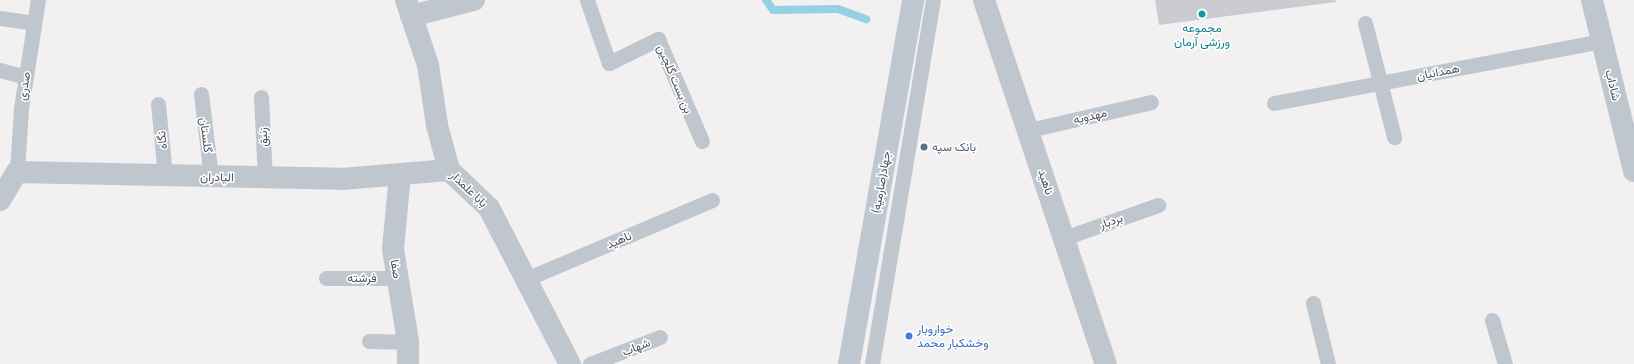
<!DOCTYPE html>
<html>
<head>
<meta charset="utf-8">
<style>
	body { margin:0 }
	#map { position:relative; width:1634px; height:364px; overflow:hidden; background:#f2f0f0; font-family:"Titillium Web",Vazirmatn,sans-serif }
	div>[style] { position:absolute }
	.stream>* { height:8px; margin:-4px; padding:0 4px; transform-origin:4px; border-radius:4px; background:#95d1e3 }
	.building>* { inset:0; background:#caccd1 }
	.service>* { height:15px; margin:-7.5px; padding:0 7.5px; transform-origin:7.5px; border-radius:7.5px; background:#bfc6cd }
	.minor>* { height:22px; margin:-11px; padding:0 11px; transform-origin:11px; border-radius:11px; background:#bfc6cd }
	.tertiary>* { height:22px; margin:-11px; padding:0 11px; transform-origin:11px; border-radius:11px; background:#bfc6cd }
	.secondary>* { height:22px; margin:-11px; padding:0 11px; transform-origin:11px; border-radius:11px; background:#bfc8d1 }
	.dots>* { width:11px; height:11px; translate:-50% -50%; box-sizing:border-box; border:2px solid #fff; border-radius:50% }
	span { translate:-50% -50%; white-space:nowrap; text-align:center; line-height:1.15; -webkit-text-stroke:3px #fff; paint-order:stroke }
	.culture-label { font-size:12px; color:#0d838f }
	.street-label { font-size:12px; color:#49525b }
	.service-label { font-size:12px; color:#4e5e75 }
	.left { translate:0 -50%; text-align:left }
	.shop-label { font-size:12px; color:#366cbe }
</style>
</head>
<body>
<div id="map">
	<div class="stream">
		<i style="left:766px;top:0;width:12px;rotate:55deg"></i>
		<i style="left:773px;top:10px;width:65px;rotate:-0.9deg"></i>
		<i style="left:838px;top:9px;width:30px;rotate:20deg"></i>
	</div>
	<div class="building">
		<i style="clip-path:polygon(1155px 0,1335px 0,1336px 2px,1159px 25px)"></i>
	</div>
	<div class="service">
		<i style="left:587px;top:0;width:67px;rotate:70.8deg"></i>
		<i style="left:609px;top:63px;width:55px;rotate:-26.1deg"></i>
		<i style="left:658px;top:39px;width:111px;rotate:66.7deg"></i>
		<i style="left:0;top:18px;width:34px;rotate:8deg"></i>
		<i style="left:1365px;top:23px;width:118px;rotate:75.7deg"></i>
		<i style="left:0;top:70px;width:27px;rotate:15deg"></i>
		<i style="left:201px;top:94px;width:84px;rotate:83.1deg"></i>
		<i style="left:261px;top:97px;width:81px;rotate:87.2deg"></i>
		<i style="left:1274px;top:103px;width:334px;rotate:-10.7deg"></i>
		<i style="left:158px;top:104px;width:72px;rotate:84.4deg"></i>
		<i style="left:1029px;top:130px;width:125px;rotate:-12.9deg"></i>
		<i style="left:17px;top:172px;width:64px;rotate:-86.4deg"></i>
		<i style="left:21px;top:108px;width:109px;rotate:-81.1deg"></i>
		<i style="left:1064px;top:238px;width:100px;rotate:-19.3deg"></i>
		<i style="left:326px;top:278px;width:72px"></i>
		<i style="left:526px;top:279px;width:202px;rotate:-23deg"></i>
		<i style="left:1313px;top:303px;width:63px;rotate:76.2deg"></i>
		<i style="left:1492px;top:320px;width:46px;rotate:73.5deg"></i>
		<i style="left:369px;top:341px;width:39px;rotate:1deg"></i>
		<i style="left:590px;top:364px;width:75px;rotate:-21.1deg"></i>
		<i style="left:872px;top:364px;width:369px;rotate:-80.5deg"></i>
	</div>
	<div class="minor">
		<i style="left:406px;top:0;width:69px;rotate:71.3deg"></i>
		<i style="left:428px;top:65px;width:61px;rotate:81.5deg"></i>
		<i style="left:437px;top:125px;width:47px;rotate:75.1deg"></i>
		<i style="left:449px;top:170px;width:55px;rotate:43.5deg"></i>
		<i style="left:489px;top:208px;width:176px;rotate:62.6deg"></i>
		<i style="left:984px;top:0;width:384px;rotate:71.5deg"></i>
		<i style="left:411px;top:16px;width:65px;rotate:-14.3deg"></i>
		<i style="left:400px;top:174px;width:75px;rotate:95.3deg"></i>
		<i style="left:393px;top:249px;width:94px;rotate:80.8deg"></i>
		<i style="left:408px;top:342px;width:22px;rotate:90deg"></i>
		<i style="left:0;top:200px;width:33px;rotate:-59deg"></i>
		<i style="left:17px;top:172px;width:325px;rotate:1.2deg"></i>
		<i style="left:342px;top:179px;width:107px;rotate:-4.8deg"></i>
	</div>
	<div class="tertiary">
		<i style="left:1592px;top:0;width:176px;rotate:76.2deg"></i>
	</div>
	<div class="secondary">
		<i style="left:849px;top:364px;width:370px;rotate:-80deg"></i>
	</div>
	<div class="dots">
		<i style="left:1202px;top:14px;background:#0f9aa8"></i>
		<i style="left:924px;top:147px;background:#5c6f8a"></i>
		<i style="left:909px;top:336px;background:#3f7fe0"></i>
	</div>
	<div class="culture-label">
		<span style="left:1202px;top:35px">مجموعه<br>ورزشی آرمان</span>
	</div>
	<div class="street-label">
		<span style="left:1438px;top:72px;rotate:-11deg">همدانیان</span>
		<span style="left:675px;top:79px;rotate:67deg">بن بست گلچین</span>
		<span style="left:1613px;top:85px;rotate:76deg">شاداب</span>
		<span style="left:24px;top:86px;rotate:-81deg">صدری</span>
		<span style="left:1090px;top:116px;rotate:-13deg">مهدویه</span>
		<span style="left:206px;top:135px;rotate:83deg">گلستان</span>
		<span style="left:263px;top:137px;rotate:-93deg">زنبق</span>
		<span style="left:162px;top:140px;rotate:-96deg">نگاه</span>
		<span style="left:217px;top:177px;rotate:1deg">الیادران</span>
		<span style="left:881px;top:182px;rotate:-80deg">جهاد(صارمیه)</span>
		<span style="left:1046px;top:182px;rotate:72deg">ناهید</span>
		<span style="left:469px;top:189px;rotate:44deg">بابا علمدار</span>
		<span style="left:1111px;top:221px;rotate:-19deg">بردبار</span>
		<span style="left:619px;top:240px;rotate:-23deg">ناهید</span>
		<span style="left:396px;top:269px;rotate:81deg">صفا</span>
		<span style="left:362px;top:278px">فرشته</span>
		<span style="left:636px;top:347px;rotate:-21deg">شهاب</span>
	</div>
	<div class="service-label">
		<span class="left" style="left:932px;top:147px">بانک سپه</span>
	</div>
	<div class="shop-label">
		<span class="left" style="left:917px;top:336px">خواروبار<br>وخشکبار محمد</span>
	</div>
</div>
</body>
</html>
